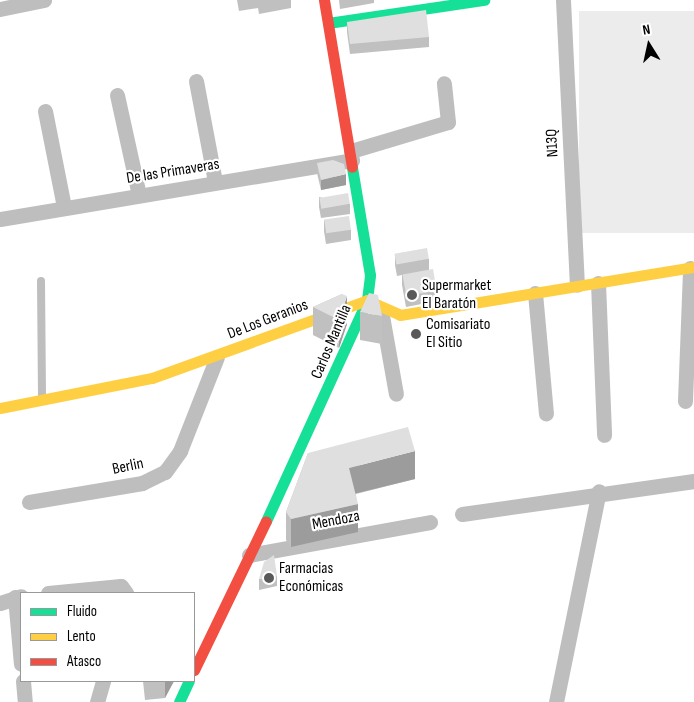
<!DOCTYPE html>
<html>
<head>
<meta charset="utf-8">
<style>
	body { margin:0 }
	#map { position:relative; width:694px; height:702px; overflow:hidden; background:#fff; font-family:"Sofia Sans Condensed",sans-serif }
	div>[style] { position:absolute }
	.green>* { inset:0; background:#ececec; transform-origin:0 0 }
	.lane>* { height:8px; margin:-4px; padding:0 4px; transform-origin:4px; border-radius:4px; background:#bebebe }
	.street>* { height:15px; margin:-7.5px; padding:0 7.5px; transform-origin:7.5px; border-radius:7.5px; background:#bebebe }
	.fast>* { height:11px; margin:-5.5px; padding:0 5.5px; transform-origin:5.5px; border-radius:5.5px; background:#16e098 }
	.slow>* { height:11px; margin:-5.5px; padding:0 5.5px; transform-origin:5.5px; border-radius:5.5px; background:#ffcf43 }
	.jam>* { height:11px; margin:-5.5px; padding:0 5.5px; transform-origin:5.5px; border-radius:5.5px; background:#f24e42 }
	.wall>* { inset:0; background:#c0c0c0 }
	.shaded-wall>* { inset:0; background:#9c9c9c }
	.building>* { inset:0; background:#dfdfdf; transform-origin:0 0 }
	.dots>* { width:14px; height:14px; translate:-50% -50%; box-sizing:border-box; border:2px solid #fff; border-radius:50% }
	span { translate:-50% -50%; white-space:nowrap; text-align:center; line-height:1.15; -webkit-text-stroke:4.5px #fff; paint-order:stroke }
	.street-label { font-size:16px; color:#000 }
	.poi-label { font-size:16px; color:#000 }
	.left { translate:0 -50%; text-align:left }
	.legend { position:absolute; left:20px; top:592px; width:175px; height:90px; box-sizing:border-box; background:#fff; border:1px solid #999; margin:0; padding:6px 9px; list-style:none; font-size:15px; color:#000 }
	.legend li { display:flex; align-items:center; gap:10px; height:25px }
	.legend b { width:25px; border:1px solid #999 }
	.north { position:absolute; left:624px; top:20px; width:50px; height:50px; -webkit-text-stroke:4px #fff; paint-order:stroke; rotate:350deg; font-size:14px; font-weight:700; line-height:20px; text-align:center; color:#000 }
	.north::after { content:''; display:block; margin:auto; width:18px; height:22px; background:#000; clip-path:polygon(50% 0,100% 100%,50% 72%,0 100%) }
</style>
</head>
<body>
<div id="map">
	<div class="green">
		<i style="left:694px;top:11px;width:222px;height:115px;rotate:90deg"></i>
	</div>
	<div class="lane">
		<i style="left:41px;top:281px;width:118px;rotate:89.5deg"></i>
	</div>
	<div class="street">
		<i style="left:563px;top:0;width:285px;rotate:87.2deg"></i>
		<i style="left:0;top:9px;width:45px;rotate:-11.6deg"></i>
		<i style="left:196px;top:81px;width:103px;rotate:79.3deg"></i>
		<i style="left:117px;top:95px;width:102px;rotate:77.6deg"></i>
		<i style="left:45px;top:111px;width:98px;rotate:78.8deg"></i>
		<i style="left:351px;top:151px;width:101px;rotate:-16.6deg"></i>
		<i style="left:448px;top:122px;width:39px;rotate:-96deg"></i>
		<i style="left:0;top:219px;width:357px;rotate:-9.5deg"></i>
		<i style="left:598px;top:283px;width:152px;rotate:87.7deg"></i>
		<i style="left:535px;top:293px;width:121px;rotate:84.8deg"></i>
		<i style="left:381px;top:310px;width:85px;rotate:79.9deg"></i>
		<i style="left:685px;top:401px;width:133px;rotate:-87.8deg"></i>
		<i style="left:29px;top:502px;width:115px;rotate:-9.5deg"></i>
		<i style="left:142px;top:483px;width:25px;rotate:-26deg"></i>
		<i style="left:165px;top:472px;width:26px;rotate:-54deg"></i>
		<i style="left:180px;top:451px;width:101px;rotate:-68.5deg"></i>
		<i style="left:462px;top:514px;width:234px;rotate:-8.1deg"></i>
		<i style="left:249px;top:555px;width:184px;rotate:-10.3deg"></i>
		<i style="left:48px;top:593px;width:73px;rotate:-5.5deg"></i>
		<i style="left:121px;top:586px;width:9px;rotate:54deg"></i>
		<i style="left:15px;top:597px;width:67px;rotate:84.9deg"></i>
		<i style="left:0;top:603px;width:22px;rotate:-18deg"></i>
		<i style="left:23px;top:681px;width:21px;rotate:85deg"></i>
		<i style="left:97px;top:702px;width:22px;rotate:-74deg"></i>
		<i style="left:556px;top:702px;width:215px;rotate:-78.5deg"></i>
	</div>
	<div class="fast">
		<i style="left:328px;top:23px;width:158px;rotate:-8.4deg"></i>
		<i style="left:266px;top:521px;width:243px;rotate:-65.4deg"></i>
		<i style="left:367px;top:300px;width:25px;rotate:-83deg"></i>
		<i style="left:370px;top:275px;width:109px;rotate:-99.5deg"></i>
		<i style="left:179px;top:702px;width:23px;rotate:-65deg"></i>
	</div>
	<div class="slow">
		<i style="left:367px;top:300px;width:36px;rotate:24deg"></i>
		<i style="left:400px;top:315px;width:298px;rotate:-9.3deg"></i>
		<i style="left:0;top:408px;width:155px;rotate:-11.2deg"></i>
		<i style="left:152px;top:378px;width:229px;rotate:-19.9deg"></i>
	</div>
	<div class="jam">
		<i style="left:324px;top:0;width:169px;rotate:80.5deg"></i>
		<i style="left:194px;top:670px;width:165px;rotate:-64.2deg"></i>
	</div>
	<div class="wall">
		<i style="clip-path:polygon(237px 0,291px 0,291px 8px,259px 14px,258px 8px,239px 11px)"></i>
		<i style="clip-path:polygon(339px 0,374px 0,374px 3px,340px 9px)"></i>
		<i style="clip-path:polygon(347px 22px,429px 37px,429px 47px,350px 54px,347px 32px)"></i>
		<i style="clip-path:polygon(317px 163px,346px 185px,321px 190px,317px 173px)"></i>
		<i style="clip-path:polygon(319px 197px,350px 204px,350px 214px,321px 218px,319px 207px)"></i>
		<i style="clip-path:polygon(324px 220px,351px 230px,351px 240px,326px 244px,324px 231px)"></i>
		<i style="clip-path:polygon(395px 254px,429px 259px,429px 270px,437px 291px,437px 301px,406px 307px,402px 285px,402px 275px,397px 276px,395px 265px)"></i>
		<i style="clip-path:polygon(342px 294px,347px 324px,339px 348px,313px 335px,313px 307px)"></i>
		<i style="clip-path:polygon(360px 312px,382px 316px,382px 344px,360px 340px)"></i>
		<i style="clip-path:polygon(308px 453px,415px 479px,356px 494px,358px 532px,291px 547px,286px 540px,286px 512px)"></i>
		<i style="clip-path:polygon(277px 576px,277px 586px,259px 590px,259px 579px)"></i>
		<i style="clip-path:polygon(143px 681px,174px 681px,165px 698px,145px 700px)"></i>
	</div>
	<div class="shaded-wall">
		<i style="clip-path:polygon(346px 174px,346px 185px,321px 190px,321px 180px)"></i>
		<i style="clip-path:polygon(347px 296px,347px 324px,339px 348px,339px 320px)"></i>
		<i style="clip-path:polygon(415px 451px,415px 479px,349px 495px,349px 468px)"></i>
		<i style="clip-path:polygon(358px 504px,358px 532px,291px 547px,291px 519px)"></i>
		<i style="clip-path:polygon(165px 681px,174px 681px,165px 698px)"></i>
	</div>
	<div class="building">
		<i style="clip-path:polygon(426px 10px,429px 37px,350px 44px,347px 22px)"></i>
		<i style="clip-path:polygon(333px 160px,344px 164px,346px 174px,321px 180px,317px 163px)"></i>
		<i style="left:348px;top:193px;width:11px;height:29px;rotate:80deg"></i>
		<i style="left:349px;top:216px;width:14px;height:25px;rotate:82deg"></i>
		<i style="left:427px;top:248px;width:11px;height:33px;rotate:80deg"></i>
		<i style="left:433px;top:269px;width:22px;height:31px;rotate:80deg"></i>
		<i style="clip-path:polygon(369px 293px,378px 295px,382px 316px,360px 312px)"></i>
		<i style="clip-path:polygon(342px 294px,347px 296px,339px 320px,313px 307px)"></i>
		<i style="clip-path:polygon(408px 427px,415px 451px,349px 468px,358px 504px,291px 519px,286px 512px,308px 453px)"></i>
		<i style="clip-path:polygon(274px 555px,277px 576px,259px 579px,264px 562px)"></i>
	</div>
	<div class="dots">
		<i style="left:412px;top:295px;background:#595959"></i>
		<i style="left:416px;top:334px;background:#595959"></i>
		<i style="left:269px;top:578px;background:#595959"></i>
	</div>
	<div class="street-label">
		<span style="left:553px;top:143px;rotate:-93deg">N13Q</span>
		<span style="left:173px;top:172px;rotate:-9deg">De las Primaveras</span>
		<span style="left:268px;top:320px;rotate:-21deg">De Los Geranios</span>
		<span style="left:332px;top:342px;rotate:-67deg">Carlos Mantilla</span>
		<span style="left:128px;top:467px;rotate:-12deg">Berlin</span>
		<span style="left:336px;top:521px;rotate:-11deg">Mendoza</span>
	</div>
	<div class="poi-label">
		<span class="left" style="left:422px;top:295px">Supermarket<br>El Baratón</span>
		<span class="left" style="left:426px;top:334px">Comisariato<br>El Sitio</span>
		<span class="left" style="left:279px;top:578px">Farmacias<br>Económicas</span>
	</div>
	<ul class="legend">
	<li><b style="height:6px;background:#16e098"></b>Fluido</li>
	<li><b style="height:6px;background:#ffcf43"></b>Lento</li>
	<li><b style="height:6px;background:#f24e42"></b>Atasco</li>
	</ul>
	<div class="north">N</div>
</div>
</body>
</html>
